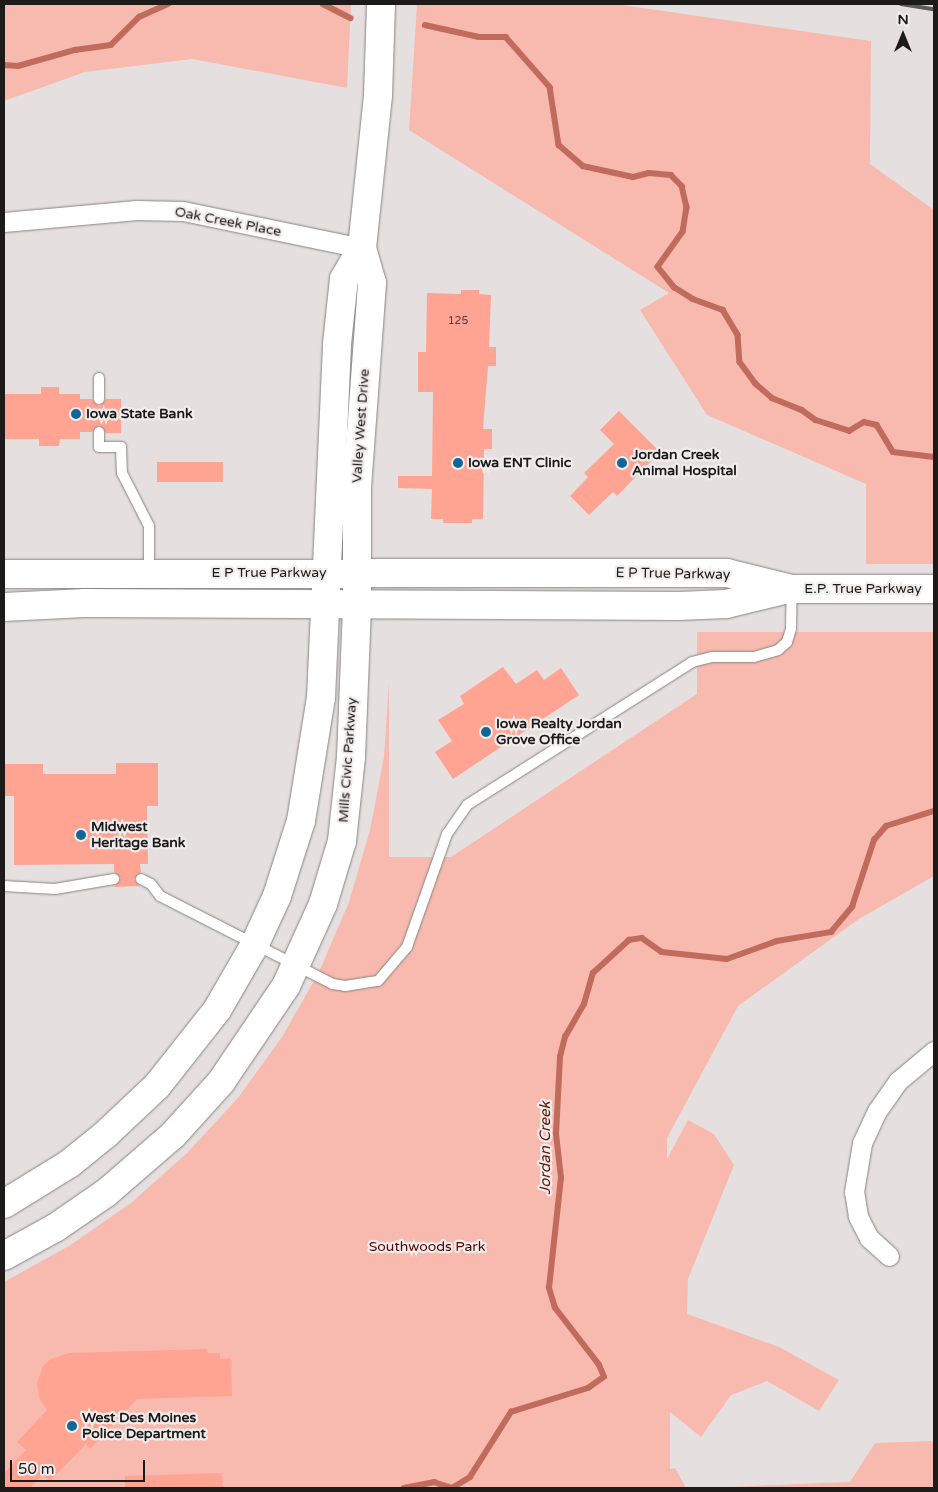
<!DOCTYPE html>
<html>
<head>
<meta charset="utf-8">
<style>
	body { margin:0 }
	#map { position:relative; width:938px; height:1492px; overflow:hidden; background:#e5e0df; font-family:"Varela Round",sans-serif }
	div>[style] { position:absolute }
	.green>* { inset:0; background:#f8baae }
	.stream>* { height:5.5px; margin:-2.75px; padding:0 2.75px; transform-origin:2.75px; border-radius:2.75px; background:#c16b5c }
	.building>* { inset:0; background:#ffa492; transform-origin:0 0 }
	.roads { filter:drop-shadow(0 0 1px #888483) drop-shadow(0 0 1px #888483) }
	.service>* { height:10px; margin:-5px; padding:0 5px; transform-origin:5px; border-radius:5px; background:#fff }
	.minor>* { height:19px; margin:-9.5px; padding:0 9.5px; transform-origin:9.5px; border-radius:9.5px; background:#fff }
	.secondary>* { height:28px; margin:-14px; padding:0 14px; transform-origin:14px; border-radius:14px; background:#fff }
	.rail>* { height:4px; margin:-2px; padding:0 2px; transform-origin:2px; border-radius:2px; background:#5d5b5a }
	.dots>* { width:14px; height:14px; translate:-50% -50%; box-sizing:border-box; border:2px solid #f2eded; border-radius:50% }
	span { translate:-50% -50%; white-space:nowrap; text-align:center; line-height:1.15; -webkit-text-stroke:4.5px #f2eded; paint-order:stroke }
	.number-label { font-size:11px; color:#553d38 }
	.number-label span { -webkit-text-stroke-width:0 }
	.street-label { font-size:14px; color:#1c1b1a }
	.poi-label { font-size:14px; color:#1c1b1a; font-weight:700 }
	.left { translate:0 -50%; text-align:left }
	.park-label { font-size:14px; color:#570500 }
	.water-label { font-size:15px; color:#64150a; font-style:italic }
	.frame { position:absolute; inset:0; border:5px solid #1c1b1a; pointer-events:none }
	.north { position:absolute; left:878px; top:10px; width:50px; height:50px; -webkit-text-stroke:4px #f2eded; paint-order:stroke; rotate:0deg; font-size:14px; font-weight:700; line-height:20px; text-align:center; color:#1c1b1a }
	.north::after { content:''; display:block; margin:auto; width:18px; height:22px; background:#1c1b1a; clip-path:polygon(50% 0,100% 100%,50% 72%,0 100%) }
	.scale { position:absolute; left:10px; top:1460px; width:135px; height:22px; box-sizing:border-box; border:2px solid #1c1b1a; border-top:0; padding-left:6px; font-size:15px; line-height:18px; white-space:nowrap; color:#1c1b1a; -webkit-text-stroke:4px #f2eded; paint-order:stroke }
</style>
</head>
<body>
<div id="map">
	<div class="green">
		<i style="clip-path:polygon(4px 4px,351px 4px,347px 88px,192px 59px,85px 72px,4px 101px)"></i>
		<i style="clip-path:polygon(417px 4px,615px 4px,871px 41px,870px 164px,934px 210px,934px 564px,866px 564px,866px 484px,707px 415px,640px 310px,669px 293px,409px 130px)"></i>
		<i style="clip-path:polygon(697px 632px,934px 632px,934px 876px,859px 919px,738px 1006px,667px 1138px,667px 1159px,688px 1120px,714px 1134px,734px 1165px,688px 1279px,687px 1314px,779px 1347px,839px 1380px,819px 1411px,767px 1381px,731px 1395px,701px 1437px,670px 1412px,670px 1469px,675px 1468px,686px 1488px,4px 1488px,4px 1282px,69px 1246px,131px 1203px,187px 1153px,238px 1098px,282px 1037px,319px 972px,349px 902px,370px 830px,384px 757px,389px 681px,389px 857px,451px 857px,697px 694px)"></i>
		<i style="clip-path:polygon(931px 1441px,934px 1443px,934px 1488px,703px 1488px,850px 1482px,875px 1443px)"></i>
	</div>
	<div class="stream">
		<i style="left:323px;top:4px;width:31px;rotate:27deg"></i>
		<i style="left:425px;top:25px;width:55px;rotate:12.5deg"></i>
		<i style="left:479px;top:37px;width:27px"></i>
		<i style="left:506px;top:37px;width:67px;rotate:48.7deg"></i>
		<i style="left:550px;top:87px;width:59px;rotate:81.2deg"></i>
		<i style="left:559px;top:145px;width:32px;rotate:41deg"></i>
		<i style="left:583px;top:166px;width:51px;rotate:12.4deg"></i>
		<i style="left:633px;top:177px;width:16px;rotate:-14deg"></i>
		<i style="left:649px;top:173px;width:22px;rotate:5deg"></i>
		<i style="left:671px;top:175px;width:16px;rotate:45deg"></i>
		<i style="left:682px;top:186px;width:22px;rotate:77deg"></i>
		<i style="left:687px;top:207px;width:25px;rotate:99deg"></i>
		<i style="left:683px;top:232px;width:43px;rotate:125.5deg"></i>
		<i style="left:658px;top:267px;width:26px;rotate:51deg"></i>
		<i style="left:674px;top:287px;width:22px;rotate:32deg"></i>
		<i style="left:693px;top:299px;width:32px;rotate:20deg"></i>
		<i style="left:723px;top:310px;width:29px;rotate:59deg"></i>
		<i style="left:738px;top:335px;width:27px;rotate:86deg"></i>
		<i style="left:740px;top:362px;width:26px;rotate:54deg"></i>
		<i style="left:755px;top:383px;width:23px;rotate:41deg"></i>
		<i style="left:772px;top:398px;width:32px;rotate:22deg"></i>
		<i style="left:802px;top:410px;width:17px;rotate:36deg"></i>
		<i style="left:816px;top:420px;width:35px;rotate:18deg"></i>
		<i style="left:849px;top:431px;width:17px;rotate:-31deg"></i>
		<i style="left:864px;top:422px;width:13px;rotate:13deg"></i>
		<i style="left:877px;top:425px;width:31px;rotate:59deg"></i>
		<i style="left:893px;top:452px;width:41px;rotate:7deg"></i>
		<i style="left:4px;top:65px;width:14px;rotate:4deg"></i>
		<i style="left:18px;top:66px;width:59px;rotate:-15.7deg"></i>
		<i style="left:75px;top:50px;width:36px;rotate:-8deg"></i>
		<i style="left:111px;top:45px;width:40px;rotate:-45deg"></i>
		<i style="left:139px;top:17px;width:32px;rotate:-24deg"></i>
		<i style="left:404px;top:1488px;width:31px;rotate:-11deg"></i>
		<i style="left:434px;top:1482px;width:19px;rotate:18deg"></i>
		<i style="left:452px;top:1488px;width:21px;rotate:-31deg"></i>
		<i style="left:470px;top:1477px;width:77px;rotate:-57.8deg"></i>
		<i style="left:511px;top:1412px;width:81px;rotate:-17.3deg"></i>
		<i style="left:588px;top:1388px;width:19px;rotate:-35deg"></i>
		<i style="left:604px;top:1377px;width:13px;rotate:-113deg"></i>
		<i style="left:599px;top:1365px;width:72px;rotate:-127.7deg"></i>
		<i style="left:555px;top:1308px;width:21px;rotate:-107deg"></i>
		<i style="left:549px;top:1288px;width:111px;rotate:-83.8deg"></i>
		<i style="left:561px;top:1178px;width:44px;rotate:-96.5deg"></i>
		<i style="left:556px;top:1134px;width:77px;rotate:-87deg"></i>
		<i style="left:560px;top:1057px;width:21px;rotate:-76deg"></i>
		<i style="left:565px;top:1037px;width:38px;rotate:-60deg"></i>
		<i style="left:584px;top:1004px;width:32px;rotate:-74deg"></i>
		<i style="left:593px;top:973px;width:49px;rotate:-42.5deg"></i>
		<i style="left:629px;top:940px;width:13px;rotate:-9deg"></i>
		<i style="left:642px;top:938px;width:24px;rotate:35deg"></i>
		<i style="left:662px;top:952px;width:65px;rotate:6.1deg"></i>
		<i style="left:727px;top:959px;width:53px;rotate:-19.8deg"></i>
		<i style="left:777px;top:941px;width:55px;rotate:-9.5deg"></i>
		<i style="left:831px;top:932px;width:33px;rotate:-50deg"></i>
		<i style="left:852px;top:907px;width:71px;rotate:-71.8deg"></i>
		<i style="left:874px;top:840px;width:18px;rotate:-49deg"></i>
		<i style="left:886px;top:826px;width:50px;rotate:-17.4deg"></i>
	</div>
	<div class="building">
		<i style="clip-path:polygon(461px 290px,479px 290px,479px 294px,491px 295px,489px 347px,496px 347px,496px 366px,488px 366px,483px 429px,492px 429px,492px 449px,484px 449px,483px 519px,472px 519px,472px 523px,443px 523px,443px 519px,431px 519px,432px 489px,398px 488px,398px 476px,432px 476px,433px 392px,418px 392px,418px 352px,426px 352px,427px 293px,461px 294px)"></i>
		<i style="clip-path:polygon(41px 387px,59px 387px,59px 394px,80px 394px,80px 399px,92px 399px,99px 406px,106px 399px,121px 399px,121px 433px,106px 433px,99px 425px,92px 432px,80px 432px,80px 439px,60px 439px,59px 446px,39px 446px,39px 439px,4px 439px,4px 394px,41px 394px)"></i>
		<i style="clip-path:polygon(619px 411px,660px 452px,617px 496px,613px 492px,589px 515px,570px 496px,588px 477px,584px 473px,614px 444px,600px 430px)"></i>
		<i style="left:157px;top:462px;width:66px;height:20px"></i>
		<i style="clip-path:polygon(503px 667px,516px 684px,537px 670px,544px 680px,561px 668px,579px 695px,453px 779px,435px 752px,452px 741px,438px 720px,464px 704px,460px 696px)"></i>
		<i style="clip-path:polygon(116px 763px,158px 763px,158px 806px,147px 806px,148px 864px,140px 864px,141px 872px,134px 879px,140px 886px,114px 887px,121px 878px,114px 872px,114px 864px,14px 865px,14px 796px,4px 796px,4px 764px,43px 764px,43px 774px,116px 774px)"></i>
		<i style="clip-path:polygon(207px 1349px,208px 1353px,220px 1353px,220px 1359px,231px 1358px,232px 1396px,137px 1399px,90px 1449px,86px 1444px,50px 1481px,43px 1474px,30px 1488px,4px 1488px,4px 1473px,26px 1450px,17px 1442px,47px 1410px,39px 1398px,37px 1383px,43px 1366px,51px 1359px,69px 1353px)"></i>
		<i style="clip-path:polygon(222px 1473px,223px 1488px,125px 1488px,125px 1476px)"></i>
	</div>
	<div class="roads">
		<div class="service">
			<i style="left:99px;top:378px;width:21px;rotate:90deg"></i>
			<i style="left:99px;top:432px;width:15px;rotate:90deg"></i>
			<i style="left:99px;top:447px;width:22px"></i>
			<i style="left:121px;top:447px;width:26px;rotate:88deg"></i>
			<i style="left:122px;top:473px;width:59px;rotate:63deg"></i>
			<i style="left:149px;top:526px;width:46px;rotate:90deg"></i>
			<i style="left:141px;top:879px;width:11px;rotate:27deg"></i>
			<i style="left:151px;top:884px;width:15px;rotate:53deg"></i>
			<i style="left:160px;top:896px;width:194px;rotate:27deg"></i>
			<i style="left:333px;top:984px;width:12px;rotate:9deg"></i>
			<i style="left:345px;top:986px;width:33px;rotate:-9deg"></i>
			<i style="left:378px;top:981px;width:45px;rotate:-49.5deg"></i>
			<i style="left:407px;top:947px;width:120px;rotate:-70.5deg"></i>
			<i style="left:447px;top:834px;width:35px;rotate:-55deg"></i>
			<i style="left:467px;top:805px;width:267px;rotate:-32.4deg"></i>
			<i style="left:692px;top:662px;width:21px;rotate:-14deg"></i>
			<i style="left:712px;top:657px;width:42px"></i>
			<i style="left:754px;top:657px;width:25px;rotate:-16deg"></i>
			<i style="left:778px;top:650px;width:12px;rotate:-42deg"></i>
			<i style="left:787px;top:642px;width:14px;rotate:-73deg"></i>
			<i style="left:791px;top:629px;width:39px;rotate:-89deg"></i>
			<i style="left:4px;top:886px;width:51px;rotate:3.4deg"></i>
			<i style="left:55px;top:889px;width:60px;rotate:-9.6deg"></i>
		</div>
		<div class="minor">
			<i style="left:4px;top:222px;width:133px;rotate:-5.2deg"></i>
			<i style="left:136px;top:210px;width:47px;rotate:1.2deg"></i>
			<i style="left:183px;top:211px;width:183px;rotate:11.7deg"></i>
			<i style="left:889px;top:1256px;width:27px;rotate:-138deg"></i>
			<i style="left:869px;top:1238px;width:25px;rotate:-117deg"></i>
			<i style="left:858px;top:1216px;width:24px;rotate:-99deg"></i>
			<i style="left:854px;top:1192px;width:50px;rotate:-80.7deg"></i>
			<i style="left:862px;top:1143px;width:35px;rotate:-65deg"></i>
			<i style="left:877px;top:1111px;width:37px;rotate:-55deg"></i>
			<i style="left:898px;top:1081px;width:47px;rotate:-39.8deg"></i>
		</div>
		<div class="secondary">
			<i style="left:4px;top:574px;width:723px;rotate:-0.08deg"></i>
			<i style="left:727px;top:573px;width:67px;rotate:13.8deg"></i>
			<i style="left:792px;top:589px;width:142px"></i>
			<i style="left:4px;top:607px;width:81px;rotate:-2.8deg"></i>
			<i style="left:85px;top:603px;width:594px;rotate:0.29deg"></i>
			<i style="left:679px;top:606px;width:47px;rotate:-2.4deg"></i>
			<i style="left:726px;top:604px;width:64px;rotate:-13.6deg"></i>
			<i style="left:4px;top:1204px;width:76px;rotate:-31.6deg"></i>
			<i style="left:69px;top:1164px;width:48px;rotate:-39deg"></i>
			<i style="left:106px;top:1134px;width:70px;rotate:-43.3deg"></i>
			<i style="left:157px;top:1086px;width:97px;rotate:-51.7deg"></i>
			<i style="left:217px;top:1010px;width:74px;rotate:-60deg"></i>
			<i style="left:254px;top:946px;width:55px;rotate:-65.3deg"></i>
			<i style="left:277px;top:896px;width:79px;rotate:-72.3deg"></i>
			<i style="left:301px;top:821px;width:125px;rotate:-80.8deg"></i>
			<i style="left:321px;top:698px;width:354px;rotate:-87.4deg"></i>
			<i style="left:337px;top:344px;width:65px;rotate:-83.9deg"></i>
			<i style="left:344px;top:279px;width:36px;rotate:-60deg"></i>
			<i style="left:4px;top:1256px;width:58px;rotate:-28.8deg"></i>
			<i style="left:55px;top:1228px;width:62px;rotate:-34.5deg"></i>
			<i style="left:106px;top:1193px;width:89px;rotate:-40.9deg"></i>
			<i style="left:173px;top:1135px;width:72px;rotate:-47.8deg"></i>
			<i style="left:221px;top:1082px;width:116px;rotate:-55.9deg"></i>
			<i style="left:286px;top:986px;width:90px;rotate:-65.7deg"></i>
			<i style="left:323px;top:904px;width:66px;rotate:-73.2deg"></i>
			<i style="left:342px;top:841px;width:84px;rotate:-83.9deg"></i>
			<i style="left:351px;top:757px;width:151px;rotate:-87.7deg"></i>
			<i style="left:357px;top:606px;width:118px;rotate:-90deg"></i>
			<i style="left:357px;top:488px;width:206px;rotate:-85.8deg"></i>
			<i style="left:372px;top:283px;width:36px;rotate:-106deg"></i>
			<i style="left:362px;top:248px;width:154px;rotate:-84deg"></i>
			<i style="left:378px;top:95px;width:91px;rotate:-88.1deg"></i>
		</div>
	</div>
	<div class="rail">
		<i style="left:901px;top:4px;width:33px;rotate:9deg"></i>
	</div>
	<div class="dots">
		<i style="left:76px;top:414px;background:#116697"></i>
		<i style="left:458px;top:463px;background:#116697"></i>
		<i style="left:622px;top:463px;background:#116697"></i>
		<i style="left:486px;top:732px;background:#116697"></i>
		<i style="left:81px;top:835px;background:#116697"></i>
		<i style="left:72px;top:1426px;background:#116697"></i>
	</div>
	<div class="number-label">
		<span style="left:458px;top:321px">125</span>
	</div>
	<div class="street-label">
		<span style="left:228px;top:222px;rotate:11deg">Oak Creek Place</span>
		<span style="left:361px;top:426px;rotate:-86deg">Valley West Drive</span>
		<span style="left:269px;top:573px">E P True Parkway</span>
		<span style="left:673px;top:574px;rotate:1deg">E P True Parkway</span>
		<span style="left:863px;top:589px">E.P. True Parkway</span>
		<span style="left:348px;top:760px;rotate:-86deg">Mills Civic Parkway</span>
	</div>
	<div class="poi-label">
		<span class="left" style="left:86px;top:414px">Iowa State Bank</span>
		<span class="left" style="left:632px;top:463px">Jordan Creek<br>Animal Hospital</span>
		<span class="left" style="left:468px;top:463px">Iowa ENT Clinic</span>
		<span class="left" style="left:496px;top:732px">Iowa Realty Jordan<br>Grove Office</span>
		<span class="left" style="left:91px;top:835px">Midwest<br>Heritage Bank</span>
		<span class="left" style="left:82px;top:1426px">West Des Moines<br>Police Department</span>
	</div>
	<div class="park-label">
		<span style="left:427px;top:1247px">Southwoods Park</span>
	</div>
	<div class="water-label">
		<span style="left:546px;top:1148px;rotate:-90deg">Jordan Creek</span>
	</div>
	<div class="frame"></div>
	<div class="north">N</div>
	<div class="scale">50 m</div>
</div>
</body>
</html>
